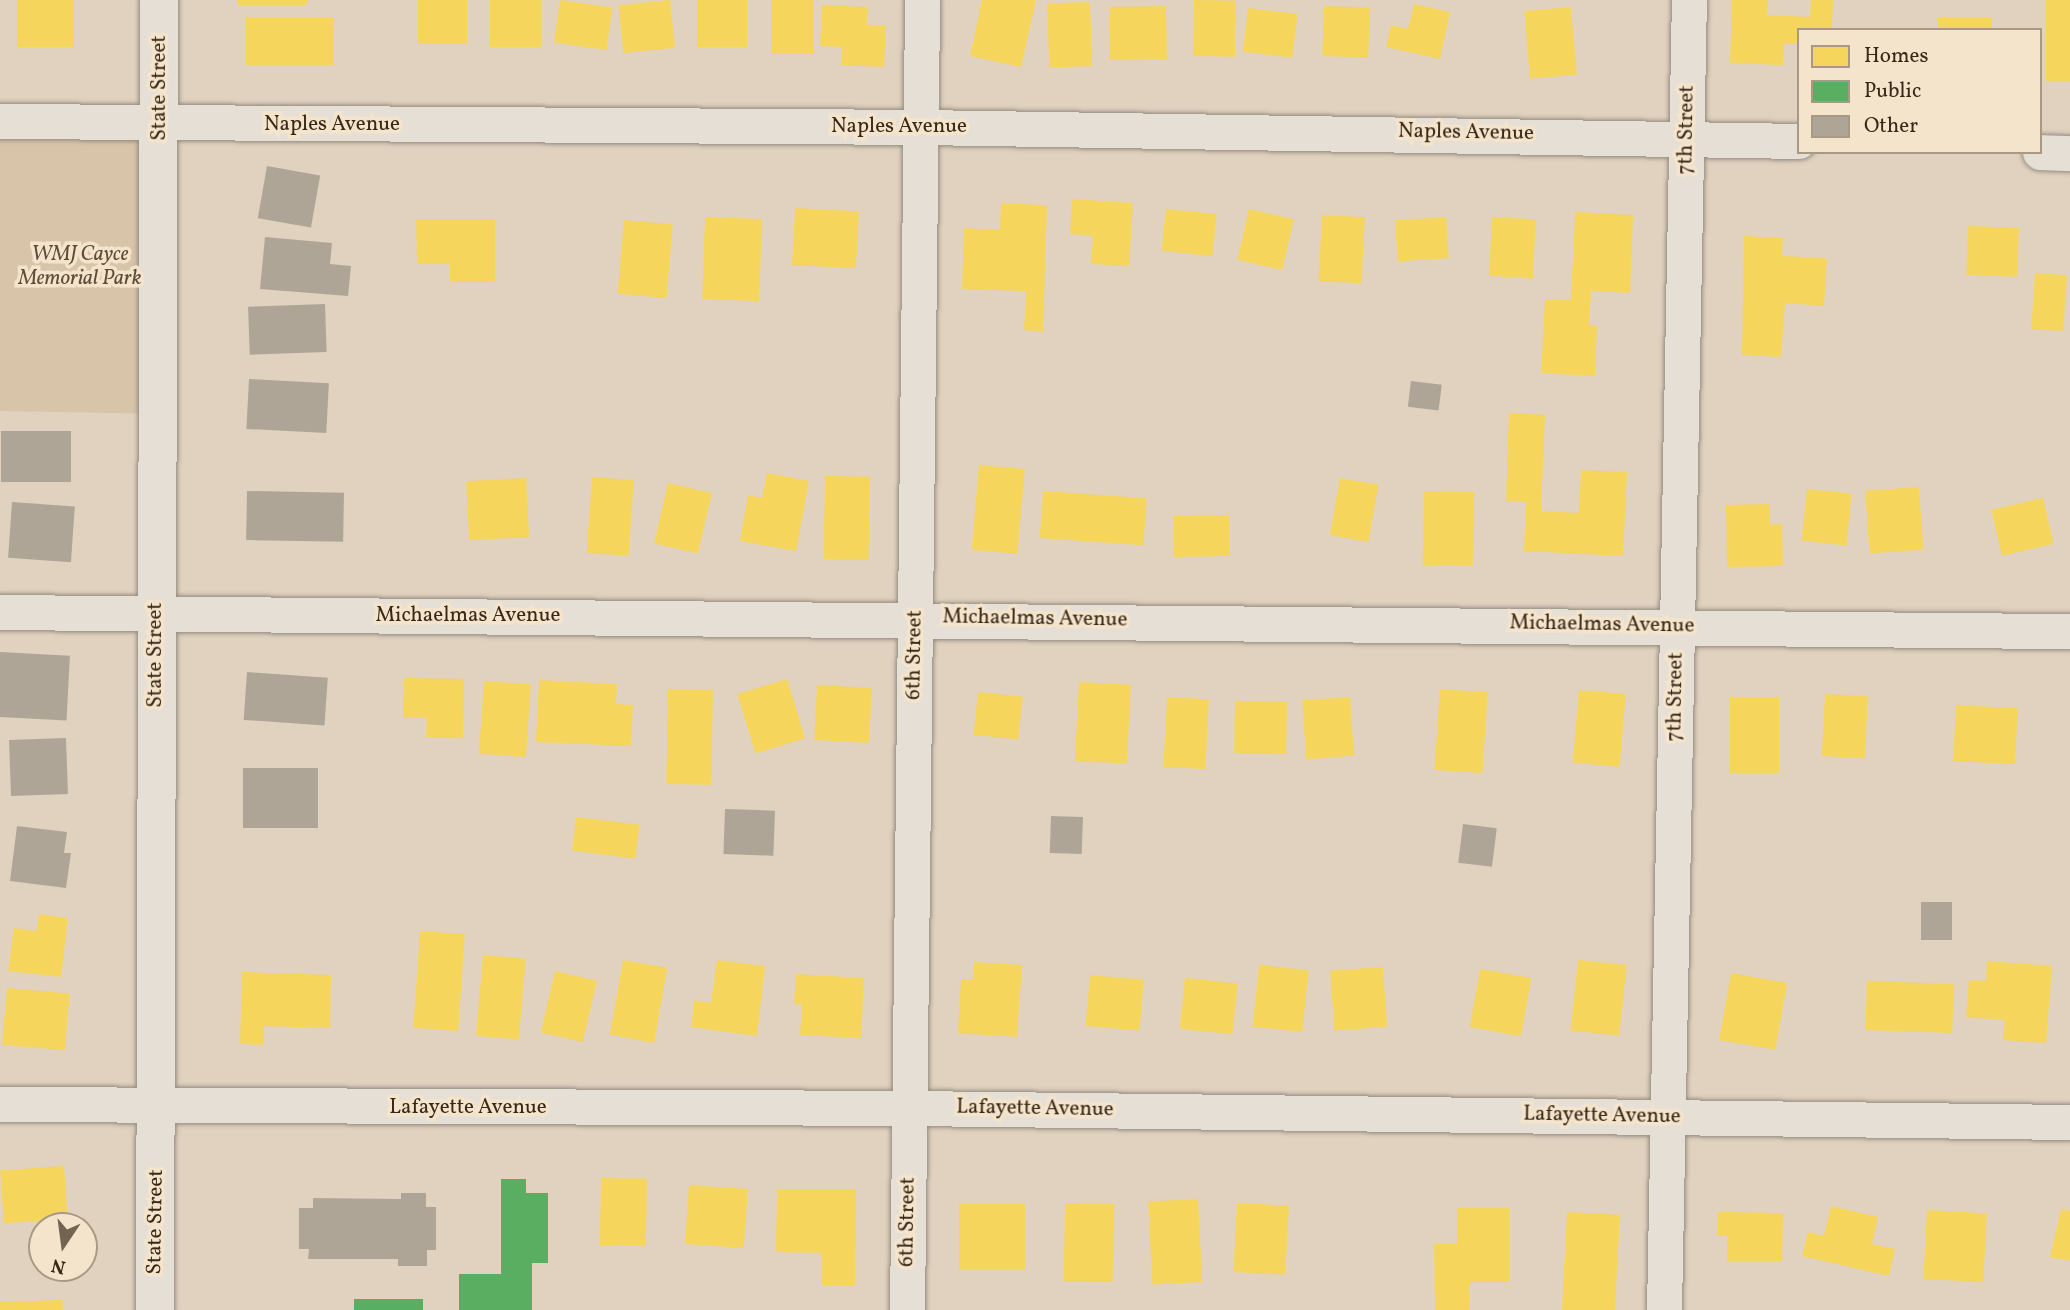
<!DOCTYPE html>
<html>
<head>
<meta charset="utf-8">
<style>
	body { margin:0 }
	#map { position:relative; width:2070px; height:1310px; overflow:hidden; background:#e0d2bf; font-family:Vollkorn,serif }
	div>[style] { position:absolute }
	.green>* { inset:0; background:#d7c4a9; transform-origin:0 0 }
	.homes>* { inset:0; background:#f6d55c; transform-origin:0 0 }
	.public>* { inset:0; background:#5aae61; transform-origin:0 0 }
	.building>* { inset:0; background:#afa597; transform-origin:0 0 }
	.roads { filter:drop-shadow(0 0 2px #958c7f) drop-shadow(0 0 2px #958c7f) }
	.minor>* { height:35px; margin:-17.5px; padding:0 17.5px; transform-origin:17.5px; border-radius:17.5px; background:#e6dfd5 }
	.secondary>* { height:38px; margin:-19px; padding:0 19px; transform-origin:19px; border-radius:19px; background:#e6dfd5 }
	span { translate:-50% -50%; white-space:nowrap; text-align:center; line-height:1.15; -webkit-text-stroke:7px #f4e4cc; paint-order:stroke }
	.street-label { font-size:21px; color:#372817 }
	.park-label { font-size:21px; color:#5d4c37; font-style:italic }
	.legend { position:absolute; left:1797px; top:28px; width:245px; height:126px; box-sizing:border-box; background:#f4e4cc; border:2px solid #a89984; margin:0; padding:9px 12px; list-style:none; font-size:21px; color:#372817 }
	.legend li { display:flex; align-items:center; gap:14px; height:35px }
	.legend b { width:35px; border:2px solid #a89984 }
	.north { position:absolute; left:28px; top:1212px; width:70px; height:70px; box-sizing:border-box; background:#f4e4cc; border:2px solid #a89984; border-radius:50%; rotate:193deg; font-size:19px; font-weight:700; line-height:28px; text-align:center; color:#372817 }
	.north::after { content:''; display:block; margin:auto; width:24px; height:32px; background:#726452; clip-path:polygon(50% 0,100% 100%,50% 72%,0 100%) }
</style>
</head>
<body>
<div id="map">
	<div class="green">
		<i style="left:0;top:121px;width:161px;height:290px;rotate:1deg"></i>
	</div>
	<div class="homes">
		<i style="left:17px;top:0;width:57px;height:47px"></i>
		<i style="left:237px;top:0;width:71px;height:5px"></i>
		<i style="left:418px;top:0;width:49px;height:44px"></i>
		<i style="left:490px;top:0;width:51px;height:47px"></i>
		<i style="left:560px;top:0;width:53px;height:43px;rotate:8deg"></i>
		<i style="left:670px;top:0;width:48px;height:52px;rotate:84deg"></i>
		<i style="left:697px;top:0;width:50px;height:47px"></i>
		<i style="left:771px;top:0;width:43px;height:54px"></i>
		<i style="clip-path:polygon(982px 0,1036px 0,1021px 67px,970px 56px)"></i>
		<i style="left:1194px;top:0;width:42px;height:56px;rotate:1deg"></i>
		<i style="clip-path:polygon(1732px 0,1768px 0,1767px 15px,1810px 17px,1811px 0,1833px 0,1832px 30px,1799px 30px,1799px 44px,1784px 44px,1783px 65px,1730px 63px)"></i>
		<i style="left:2046px;top:0;width:24px;height:81px"></i>
		<i style="left:1090px;top:2px;width:64px;height:43px;rotate:88deg"></i>
		<i style="clip-path:polygon(1414px 4px,1450px 12px,1440px 59px,1386px 47px,1391px 25px,1408px 29px)"></i>
		<i style="clip-path:polygon(822px 5px,868px 7px,867px 25px,886px 26px,884px 67px,841px 65px,842px 47px,820px 46px)"></i>
		<i style="left:1166px;top:6px;width:53px;height:57px;rotate:89deg"></i>
		<i style="left:1324px;top:6px;width:46px;height:50px;rotate:2deg"></i>
		<i style="left:1571px;top:7px;width:68px;height:47px;rotate:85deg"></i>
		<i style="left:1248px;top:8px;width:50px;height:44px;rotate:7deg"></i>
		<i style="left:334px;top:17px;width:48px;height:88px;rotate:90deg"></i>
		<i style="left:1992px;top:17px;width:13px;height:54px;rotate:90deg"></i>
		<i style="clip-path:polygon(1072px 199px,1133px 203px,1129px 266px,1091px 264px,1093px 236px,1070px 234px)"></i>
		<i style="clip-path:polygon(1001px 203px,1047px 205px,1043px 332px,1024px 330px,1026px 291px,962px 289px,964px 228px,1000px 230px)"></i>
		<i style="left:795px;top:208px;width:64px;height:57px;rotate:3deg"></i>
		<i style="left:1166px;top:209px;width:51px;height:42px;rotate:6deg"></i>
		<i style="left:1249px;top:209px;width:46px;height:52px;rotate:13deg"></i>
		<i style="clip-path:polygon(1575px 212px,1633px 215px,1630px 293px,1591px 291px,1589px 326px,1597px 326px,1595px 376px,1541px 373px,1545px 299px,1571px 300px)"></i>
		<i style="left:1322px;top:215px;width:43px;height:66px;rotate:3deg"></i>
		<i style="left:705px;top:217px;width:57px;height:82px;rotate:2deg"></i>
		<i style="left:1446px;top:217px;width:41px;height:51px;rotate:86deg"></i>
		<i style="left:1492px;top:217px;width:44px;height:59px;rotate:3deg"></i>
		<i style="clip-path:polygon(416px 219px,495px 219px,495px 282px,450px 282px,450px 264px,417px 264px)"></i>
		<i style="left:624px;top:220px;width:49px;height:74px;rotate:5deg"></i>
		<i style="left:1968px;top:226px;width:51px;height:49px;rotate:2deg"></i>
		<i style="clip-path:polygon(1744px 236px,1783px 238px,1782px 256px,1827px 258px,1824px 306px,1785px 303px,1781px 357px,1742px 355px)"></i>
		<i style="left:2035px;top:273px;width:32px;height:56px;rotate:4deg"></i>
		<i style="clip-path:polygon(1509px 413px,1545px 415px,1541px 511px,1579px 513px,1581px 470px,1627px 472px,1623px 556px,1524px 551px,1526px 502px,1506px 501px)"></i>
		<i style="left:979px;top:465px;width:46px;height:85px;rotate:5deg"></i>
		<i style="clip-path:polygon(767px 473px,809px 481px,796px 551px,740px 541px,748px 495px,762px 498px)"></i>
		<i style="left:825px;top:476px;width:45px;height:83px;rotate:1deg"></i>
		<i style="left:592px;top:477px;width:42px;height:76px;rotate:4deg"></i>
		<i style="left:526px;top:478px;width:59px;height:60px;rotate:87deg"></i>
		<i style="left:1340px;top:478px;width:39px;height:58px;rotate:10deg"></i>
		<i style="left:668px;top:483px;width:45px;height:62px;rotate:13deg"></i>
		<i style="left:1919px;top:487px;width:63px;height:54px;rotate:86deg"></i>
		<i style="left:1807px;top:489px;width:45px;height:52px;rotate:6deg"></i>
		<i style="left:1043px;top:491px;width:104px;height:47px;rotate:4deg"></i>
		<i style="left:1424px;top:491px;width:50px;height:74px;rotate:1deg"></i>
		<i style="left:2043px;top:498px;width:47px;height:53px;rotate:77deg"></i>
		<i style="clip-path:polygon(1769px 504px,1770px 525px,1782px 524px,1783px 566px,1727px 567px,1726px 505px)"></i>
		<i style="left:1229px;top:515px;width:41px;height:56px;rotate:89deg"></i>
		<i style="clip-path:polygon(404px 678px,464px 679px,463px 738px,426px 737px,427px 718px,403px 718px)"></i>
		<i style="left:787px;top:679px;width:62px;height:52px;rotate:73deg"></i>
		<i style="clip-path:polygon(539px 680px,617px 684px,616px 704px,633px 705px,631px 746px,536px 742px)"></i>
		<i style="left:484px;top:681px;width:47px;height:73px;rotate:4deg"></i>
		<i style="left:1079px;top:682px;width:52px;height:79px;rotate:3deg"></i>
		<i style="left:817px;top:685px;width:55px;height:55px;rotate:3deg"></i>
		<i style="left:668px;top:689px;width:45px;height:95px;rotate:1deg"></i>
		<i style="left:1440px;top:689px;width:48px;height:81px;rotate:4deg"></i>
		<i style="left:1579px;top:690px;width:47px;height:73px;rotate:5deg"></i>
		<i style="left:978px;top:692px;width:45px;height:43px;rotate:6deg"></i>
		<i style="left:1825px;top:694px;width:43px;height:62px;rotate:3deg"></i>
		<i style="left:1167px;top:697px;width:42px;height:70px;rotate:3deg"></i>
		<i style="left:1350px;top:697px;width:59px;height:48px;rotate:86deg"></i>
		<i style="left:1730px;top:697px;width:49px;height:76px"></i>
		<i style="left:1235px;top:701px;width:52px;height:52px;rotate:1deg"></i>
		<i style="left:1956px;top:705px;width:62px;height:56px;rotate:3deg"></i>
		<i style="left:576px;top:817px;width:64px;height:34px;rotate:7deg"></i>
		<i style="clip-path:polygon(39px 914px,68px 918px,61px 977px,8px 971px,14px 928px,37px 931px)"></i>
		<i style="left:420px;top:931px;width:45px;height:97px;rotate:4deg"></i>
		<i style="left:483px;top:955px;width:43px;height:81px;rotate:5deg"></i>
		<i style="left:623px;top:960px;width:45px;height:76px;rotate:10deg"></i>
		<i style="clip-path:polygon(717px 960px,765px 966px,757px 1036px,691px 1027px,694px 1000px,711px 1003px)"></i>
		<i style="left:1578px;top:960px;width:49px;height:71px;rotate:6deg"></i>
		<i style="clip-path:polygon(1987px 961px,2052px 966px,2046px 1043px,2003px 1040px,2005px 1020px,1966px 1017px,1969px 980px,1986px 981px)"></i>
		<i style="clip-path:polygon(974px 962px,1022px 965px,1017px 1037px,958px 1033px,961px 979px,973px 979px)"></i>
		<i style="left:1259px;top:965px;width:50px;height:62px;rotate:6deg"></i>
		<i style="left:1383px;top:967px;width:60px;height:53px;rotate:86deg"></i>
		<i style="left:1480px;top:969px;width:52px;height:59px;rotate:10deg"></i>
		<i style="left:555px;top:971px;width:43px;height:63px;rotate:13deg"></i>
		<i style="clip-path:polygon(242px 972px,331px 975px,330px 1028px,264px 1026px,263px 1045px,240px 1044px)"></i>
		<i style="left:1731px;top:973px;width:57px;height:68px;rotate:10deg"></i>
		<i style="clip-path:polygon(796px 974px,864px 978px,861px 1038px,800px 1035px,802px 1005px,794px 1004px)"></i>
		<i style="left:1090px;top:975px;width:54px;height:51px;rotate:5deg"></i>
		<i style="left:1185px;top:978px;width:53px;height:51px;rotate:6deg"></i>
		<i style="left:1867px;top:981px;width:87px;height:49px;rotate:2deg"></i>
		<i style="left:7px;top:988px;width:63px;height:57px;rotate:5deg"></i>
		<i style="left:64px;top:1166px;width:53px;height:64px;rotate:86deg"></i>
		<i style="left:601px;top:1178px;width:46px;height:67px;rotate:1deg"></i>
		<i style="left:689px;top:1185px;width:59px;height:59px;rotate:4deg"></i>
		<i style="clip-path:polygon(777px 1190px,856px 1190px,855px 1286px,821px 1285px,821px 1253px,776px 1252px)"></i>
		<i style="left:1198px;top:1199px;width:83px;height:50px;rotate:87deg"></i>
		<i style="left:1065px;top:1203px;width:49px;height:78px;rotate:1deg"></i>
		<i style="left:1237px;top:1203px;width:52px;height:69px;rotate:3deg"></i>
		<i style="left:959px;top:1204px;width:66px;height:65px"></i>
		<i style="clip-path:polygon(1831px 1206px,1878px 1217px,1872px 1244px,1895px 1249px,1889px 1276px,1802px 1256px,1808px 1232px,1824px 1236px)"></i>
		<i style="clip-path:polygon(1457px 1208px,1509px 1208px,1509px 1282px,1469px 1282px,1470px 1310px,1435px 1310px,1434px 1244px,1457px 1244px)"></i>
		<i style="clip-path:polygon(2061px 1209px,2070px 1211px,2070px 1261px,2050px 1257px)"></i>
		<i style="left:1927px;top:1210px;width:60px;height:69px;rotate:3deg"></i>
		<i style="left:1567px;top:1212px;width:53px;height:98px;rotate:3deg"></i>
		<i style="clip-path:polygon(1718px 1212px,1783px 1213px,1782px 1261px,1727px 1261px,1727px 1236px,1717px 1236px)"></i>
		<i style="clip-path:polygon(62px 1300px,63px 1310px,0 1310px,0 1302px)"></i>
	</div>
	<div class="public">
		<i style="clip-path:polygon(501px 1179px,526px 1179px,526px 1193px,548px 1193px,548px 1263px,532px 1263px,532px 1310px,459px 1310px,459px 1274px,501px 1274px)"></i>
		<i style="left:354px;top:1299px;width:69px;height:11px"></i>
	</div>
	<div class="building">
		<i style="left:267px;top:166px;width:54px;height:53px;rotate:10deg"></i>
		<i style="clip-path:polygon(265px 237px,332px 243px,330px 264px,351px 266px,348px 296px,260px 289px)"></i>
		<i style="left:325px;top:304px;width:48px;height:77px;rotate:88deg"></i>
		<i style="left:249px;top:379px;width:80px;height:50px;rotate:3deg"></i>
		<i style="left:1411px;top:381px;width:31px;height:26px;rotate:7deg"></i>
		<i style="left:71px;top:431px;width:51px;height:70px;rotate:90deg"></i>
		<i style="left:247px;top:491px;width:97px;height:49px;rotate:1deg"></i>
		<i style="left:12px;top:502px;width:63px;height:56px;rotate:4deg"></i>
		<i style="left:0;top:652px;width:70px;height:65px;rotate:3deg"></i>
		<i style="left:247px;top:672px;width:81px;height:48px;rotate:4deg"></i>
		<i style="left:66px;top:738px;width:56px;height:57px;rotate:88deg"></i>
		<i style="left:243px;top:768px;width:75px;height:60px"></i>
		<i style="left:725px;top:809px;width:50px;height:45px;rotate:2deg"></i>
		<i style="left:1051px;top:816px;width:32px;height:37px;rotate:2deg"></i>
		<i style="left:1463px;top:824px;width:34px;height:39px;rotate:7deg"></i>
		<i style="clip-path:polygon(17px 826px,67px 832px,64px 853px,71px 853px,66px 888px,10px 881px)"></i>
		<i style="left:1921px;top:902px;width:31px;height:38px"></i>
		<i style="clip-path:polygon(401px 1193px,426px 1193px,426px 1207px,436px 1207px,436px 1250px,427px 1250px,427px 1266px,398px 1266px,398px 1259px,308px 1259px,309px 1249px,299px 1249px,299px 1208px,313px 1208px,313px 1198px,401px 1199px)"></i>
	</div>
	<div class="roads">
		<div class="minor">
			<i style="left:0;top:121px;width:921px;rotate:0.37deg"></i>
			<i style="left:921px;top:127px;width:878px;rotate:0.91deg"></i>
			<i style="left:2040px;top:152px;width:30px;rotate:2deg"></i>
			<i style="left:0;top:612px;width:2070px;rotate:0.53deg"></i>
			<i style="left:0;top:1104px;width:910px;rotate:0.25deg"></i>
			<i style="left:910px;top:1108px;width:1160px;rotate:0.69deg"></i>
			<i style="left:907px;top:1310px;width:1310px;rotate:-89.34deg"></i>
			<i style="left:1664px;top:1310px;width:1310px;rotate:-88.91deg"></i>
		</div>
		<div class="secondary">
			<i style="left:155px;top:1310px;width:1310px;rotate:-89.83deg"></i>
		</div>
	</div>
	<div class="street-label">
		<span style="left:160px;top:88px;rotate:-90deg">State Street</span>
		<span style="left:332px;top:125px">Naples Avenue</span>
		<span style="left:899px;top:127px">Naples Avenue</span>
		<span style="left:1687px;top:130px;rotate:-89deg">7th Street</span>
		<span style="left:1466px;top:133px;rotate:1deg">Naples Avenue</span>
		<span style="left:468px;top:616px">Michaelmas Avenue</span>
		<span style="left:1035px;top:619px;rotate:1deg">Michaelmas Avenue</span>
		<span style="left:1602px;top:625px;rotate:1deg">Michaelmas Avenue</span>
		<span style="left:156px;top:655px;rotate:-90deg">State Street</span>
		<span style="left:915px;top:655px;rotate:-89deg">6th Street</span>
		<span style="left:1676px;top:697px;rotate:-89deg">7th Street</span>
		<span style="left:468px;top:1108px">Lafayette Avenue</span>
		<span style="left:1035px;top:1109px;rotate:1deg">Lafayette Avenue</span>
		<span style="left:1602px;top:1116px;rotate:1deg">Lafayette Avenue</span>
		<span style="left:156px;top:1222px;rotate:-89deg">State Street</span>
		<span style="left:908px;top:1222px;rotate:-89deg">6th Street</span>
	</div>
	<div class="park-label">
		<span style="left:80px;top:267px">WMJ Cayce<br>Memorial Park</span>
	</div>
	<ul class="legend">
	<li><b style="height:19px;background:#f6d55c"></b>Homes</li>
	<li><b style="height:19px;background:#5aae61"></b>Public</li>
	<li><b style="height:19px;background:#afa597"></b>Other</li>
	</ul>
	<div class="north">N</div>
</div>
</body>
</html>
